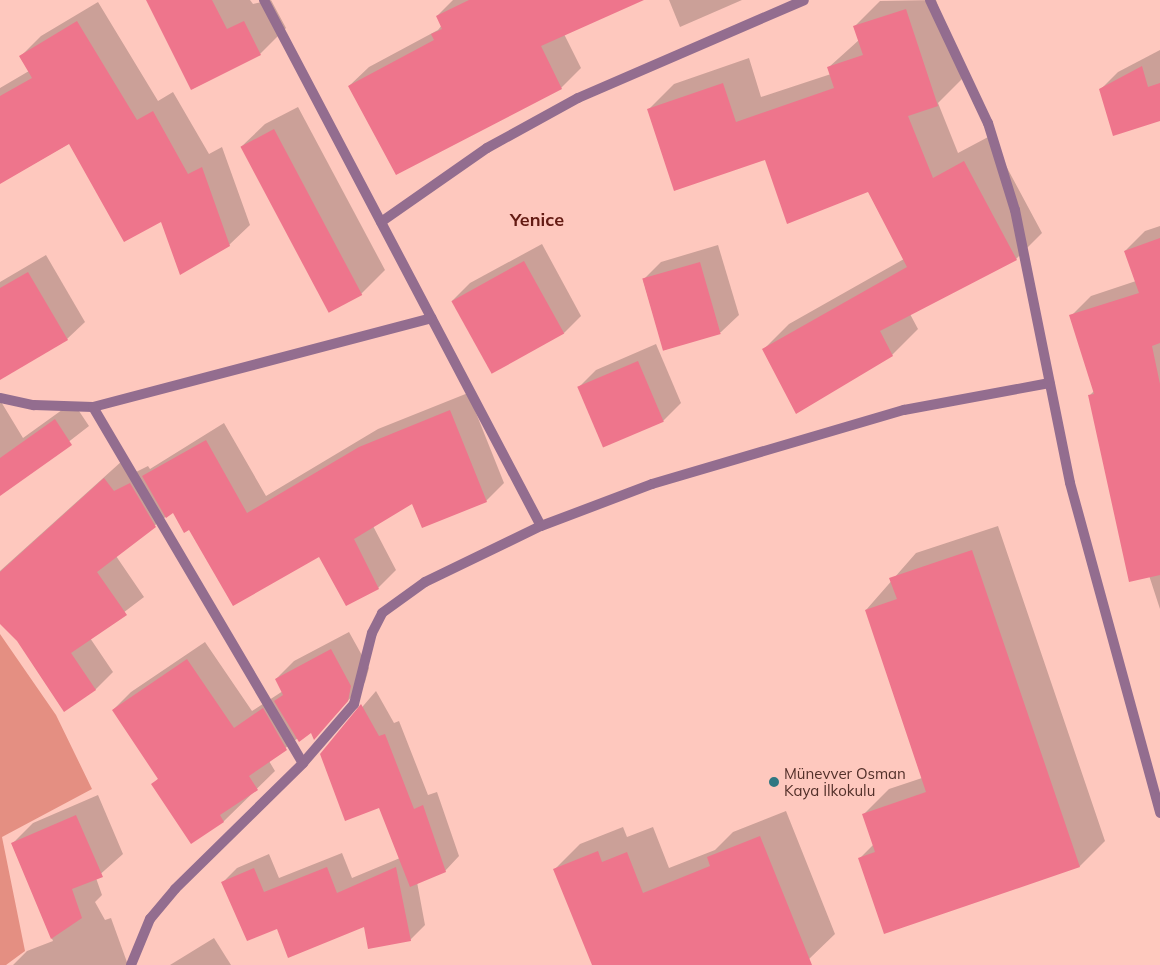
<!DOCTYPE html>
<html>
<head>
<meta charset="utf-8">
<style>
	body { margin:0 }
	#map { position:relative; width:1160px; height:965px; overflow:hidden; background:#fec8be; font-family:Mulish,sans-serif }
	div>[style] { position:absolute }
	.green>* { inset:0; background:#e48f82 }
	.shadow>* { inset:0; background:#0003 }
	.building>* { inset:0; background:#ee758c; transform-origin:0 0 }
	.minor>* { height:10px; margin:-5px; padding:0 5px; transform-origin:5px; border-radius:5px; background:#936d8f }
	.dots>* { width:14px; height:14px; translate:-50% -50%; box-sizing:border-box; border:2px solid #fec8be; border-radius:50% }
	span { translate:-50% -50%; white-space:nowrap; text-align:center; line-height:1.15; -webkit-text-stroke:4px #fec8be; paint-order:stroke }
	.poi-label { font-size:15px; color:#53302a }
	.left { translate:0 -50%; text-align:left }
	.quarter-label { font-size:18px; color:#641b13; font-weight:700 }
</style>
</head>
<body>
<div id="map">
	<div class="green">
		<i style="clip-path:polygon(0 634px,56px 715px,92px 789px,2px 837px,25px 951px,6px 965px,0 965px)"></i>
	</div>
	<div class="shadow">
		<i style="clip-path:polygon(147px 0,250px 0,253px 4px,271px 0,286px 28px,260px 54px,192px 89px)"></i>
		<i style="clip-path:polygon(453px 0,636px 0,564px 34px,581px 68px,561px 88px,349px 86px,369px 67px,438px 30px,442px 25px,437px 16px)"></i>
		<i style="clip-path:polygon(669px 0,742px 0,680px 27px)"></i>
		<i style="clip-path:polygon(936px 0,962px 79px,938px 103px,958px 153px,990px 136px,1042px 233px,1016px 259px,910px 314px,918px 329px,892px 355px,763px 350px,789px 324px,904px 259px,868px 191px,766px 158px,648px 110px,674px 84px,749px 58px,761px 97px,831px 74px,829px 67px,859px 40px,854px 27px,880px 1px)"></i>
		<i style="clip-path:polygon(98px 2px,158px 101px,173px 92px,209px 154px,222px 147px,250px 225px,229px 245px,161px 220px,70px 143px,0 183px,0 88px,29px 71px,20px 57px,41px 36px)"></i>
		<i style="clip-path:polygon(1160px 50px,1160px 119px,1100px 90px,1118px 72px)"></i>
		<i style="clip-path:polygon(298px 107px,385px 270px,361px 294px,241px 147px,265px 124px)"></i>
		<i style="clip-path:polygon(1160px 226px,1160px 609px,1090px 395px,1095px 390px,1071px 316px,1091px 296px,1136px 281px,1125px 251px,1145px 231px)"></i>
		<i style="clip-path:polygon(542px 244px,581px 316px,564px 333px,452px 301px,470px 283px)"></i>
		<i style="clip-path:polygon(718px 245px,739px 315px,721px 332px,664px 350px,643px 280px,661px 262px)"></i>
		<i style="clip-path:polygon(46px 255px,85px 322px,67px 339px,0 356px,0 282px)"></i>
		<i style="clip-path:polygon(656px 344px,681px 403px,663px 421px,579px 387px,596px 370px)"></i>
		<i style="clip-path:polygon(468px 393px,504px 483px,486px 501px,413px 502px,373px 526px,396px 570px,378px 588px,319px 555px,190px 528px,173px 511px,116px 556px,144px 597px,90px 638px,113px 672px,95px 690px,18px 640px,0 622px,0 571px,122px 461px,132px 474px,148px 466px,150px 469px,224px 423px,266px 496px,378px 429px)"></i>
		<i style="clip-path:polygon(0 400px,23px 438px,73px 402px,89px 426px,0 495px)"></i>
		<i style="clip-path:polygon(998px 526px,1105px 841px,1080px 866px,859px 859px,874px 844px,863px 815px,889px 789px,922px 778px,866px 610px,916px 553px)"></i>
		<i style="clip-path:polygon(349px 632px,369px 668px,365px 682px,314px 738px,312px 731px,298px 738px,269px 761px,275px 771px,224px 821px,192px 842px,153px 784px,159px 778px,113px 710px,131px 692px,205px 642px,252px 711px,283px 691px,276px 679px,294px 661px)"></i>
		<i style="clip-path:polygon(376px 691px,394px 723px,399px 721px,428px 795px,437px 792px,459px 856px,445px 871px,417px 882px,425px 925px,410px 940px,365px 926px,278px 927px,222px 883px,237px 868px,269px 854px,279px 878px,342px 853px,352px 878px,400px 858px,380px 806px,321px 755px)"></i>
		<i style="clip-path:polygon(98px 795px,123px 854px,96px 878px,102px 895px,95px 902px,105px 920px,111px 918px,128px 965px,13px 965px,27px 951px,53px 941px,12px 844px,33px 823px)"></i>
		<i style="clip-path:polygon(786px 811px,835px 934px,809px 959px,794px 965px,593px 965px,555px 869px,580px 844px,623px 827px,627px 837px,653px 827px,669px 868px,715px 850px,733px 832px)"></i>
		<i style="clip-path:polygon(214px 938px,231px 965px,170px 965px)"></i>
	</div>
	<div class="building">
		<i style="clip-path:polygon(146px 0,212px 0,227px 29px,244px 21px,261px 55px,191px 90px)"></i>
		<i style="clip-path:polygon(469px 0,644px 0,541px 46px,562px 89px,396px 175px,348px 86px,434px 40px,431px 34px,442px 29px,436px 16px)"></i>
		<i style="clip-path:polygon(906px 9px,938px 106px,908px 116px,933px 178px,964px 161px,1017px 260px,880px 331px,893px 356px,796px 414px,762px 349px,907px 267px,868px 192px,787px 224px,765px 160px,674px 191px,647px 109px,723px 83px,736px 122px,834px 88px,827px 67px,863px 55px,853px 26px)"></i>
		<i style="clip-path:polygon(77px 21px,137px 120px,153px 111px,188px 174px,202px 167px,230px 246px,180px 275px,161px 222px,124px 242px,69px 144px,0 184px,0 96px,32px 78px,19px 56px)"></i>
		<i style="clip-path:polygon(1142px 66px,1148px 87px,1160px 83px,1160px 121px,1113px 136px,1099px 89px)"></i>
		<i style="left:274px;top:129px;width:188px;height:38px;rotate:62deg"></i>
		<i style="clip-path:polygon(1160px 238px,1160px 343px,1152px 346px,1160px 384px,1160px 575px,1129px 582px,1088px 395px,1094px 394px,1069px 315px,1139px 293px,1124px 251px)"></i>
		<i style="left:524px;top:261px;width:83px;height:83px;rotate:61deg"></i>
		<i style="left:700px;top:262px;width:75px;height:60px;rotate:74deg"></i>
		<i style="clip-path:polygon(28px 272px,68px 340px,0 380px,0 288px)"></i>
		<i style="left:638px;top:361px;width:66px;height:66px;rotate:67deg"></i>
		<i style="clip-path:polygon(450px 410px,487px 502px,422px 528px,412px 504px,354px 539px,379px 589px,346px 606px,319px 557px,233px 606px,189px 530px,184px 533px,173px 513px,166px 518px,142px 476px,206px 440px,247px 513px,359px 447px)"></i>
		<i style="clip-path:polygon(55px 419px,72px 445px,0 496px,0 458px)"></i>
		<i style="clip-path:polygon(104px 478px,114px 491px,130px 483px,156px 527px,97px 572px,127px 615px,71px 653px,96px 690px,64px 712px,17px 641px,0 624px,0 572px)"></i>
		<i style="clip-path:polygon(972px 550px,1080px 867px,884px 934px,858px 858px,875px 852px,862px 814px,926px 792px,865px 610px,897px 599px,889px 578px)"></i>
		<i style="clip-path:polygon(331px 649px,351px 686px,348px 701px,314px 740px,311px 733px,299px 742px,274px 701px,283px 695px,275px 679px)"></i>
		<i style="clip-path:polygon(187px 659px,234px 728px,263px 708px,287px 750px,249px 776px,258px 790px,220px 815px,224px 822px,191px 844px,151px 784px,158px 779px,112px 710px)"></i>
		<i style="clip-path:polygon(361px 704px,379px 736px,385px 734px,414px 809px,423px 805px,446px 872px,410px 887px,379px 808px,345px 821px,320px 754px)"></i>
		<i style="clip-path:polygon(76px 815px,103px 877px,72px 889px,82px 918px,51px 939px,11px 843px)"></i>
		<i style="clip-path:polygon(760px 836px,812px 965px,592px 965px,553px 869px,598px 851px,602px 862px,627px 852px,643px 893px,710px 866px,707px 857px)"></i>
		<i style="clip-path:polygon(327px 867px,337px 893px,396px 867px,411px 941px,368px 949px,364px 927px,288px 958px,277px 929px,247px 941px,221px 882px,254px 868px,264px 892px)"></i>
	</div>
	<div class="minor">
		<i style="left:264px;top:0;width:594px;rotate:62.23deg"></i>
		<i style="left:930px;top:0;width:136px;rotate:64.8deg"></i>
		<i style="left:988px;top:123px;width:91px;rotate:72.8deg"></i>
		<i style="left:1015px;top:210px;width:278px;rotate:78.6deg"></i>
		<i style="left:1070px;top:483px;width:342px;rotate:74.7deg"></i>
		<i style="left:381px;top:222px;width:129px;rotate:-34.9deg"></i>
		<i style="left:487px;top:148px;width:104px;rotate:-28.8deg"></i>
		<i style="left:578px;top:98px;width:246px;rotate:-23.4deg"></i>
		<i style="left:0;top:398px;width:35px;rotate:12deg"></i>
		<i style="left:34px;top:405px;width:59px;rotate:1.9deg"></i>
		<i style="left:93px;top:407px;width:350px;rotate:-14.7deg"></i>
		<i style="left:93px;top:407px;width:413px;rotate:59.5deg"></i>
		<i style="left:131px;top:965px;width:50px;rotate:-67.6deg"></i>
		<i style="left:150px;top:919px;width:39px;rotate:-50deg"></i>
		<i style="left:175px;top:889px;width:180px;rotate:-44.5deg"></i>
		<i style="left:303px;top:763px;width:78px;rotate:-49.2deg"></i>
		<i style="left:354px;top:704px;width:73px;rotate:-75.8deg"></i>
		<i style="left:372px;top:633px;width:22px;rotate:-63deg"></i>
		<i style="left:382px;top:613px;width:53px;rotate:-35.8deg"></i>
		<i style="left:425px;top:582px;width:129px;rotate:-25.8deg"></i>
		<i style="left:541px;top:526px;width:119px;rotate:-20.7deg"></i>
		<i style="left:652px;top:484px;width:263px;rotate:-16.4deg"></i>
		<i style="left:904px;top:410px;width:148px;rotate:-10.5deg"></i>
	</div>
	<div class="dots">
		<i style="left:774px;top:782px;background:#307782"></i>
	</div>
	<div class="poi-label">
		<span class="left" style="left:784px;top:782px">Münevver Osman<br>Kaya İlkokulu</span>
	</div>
	<div class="quarter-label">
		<span style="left:537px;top:220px">Yenice</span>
	</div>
</div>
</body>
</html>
